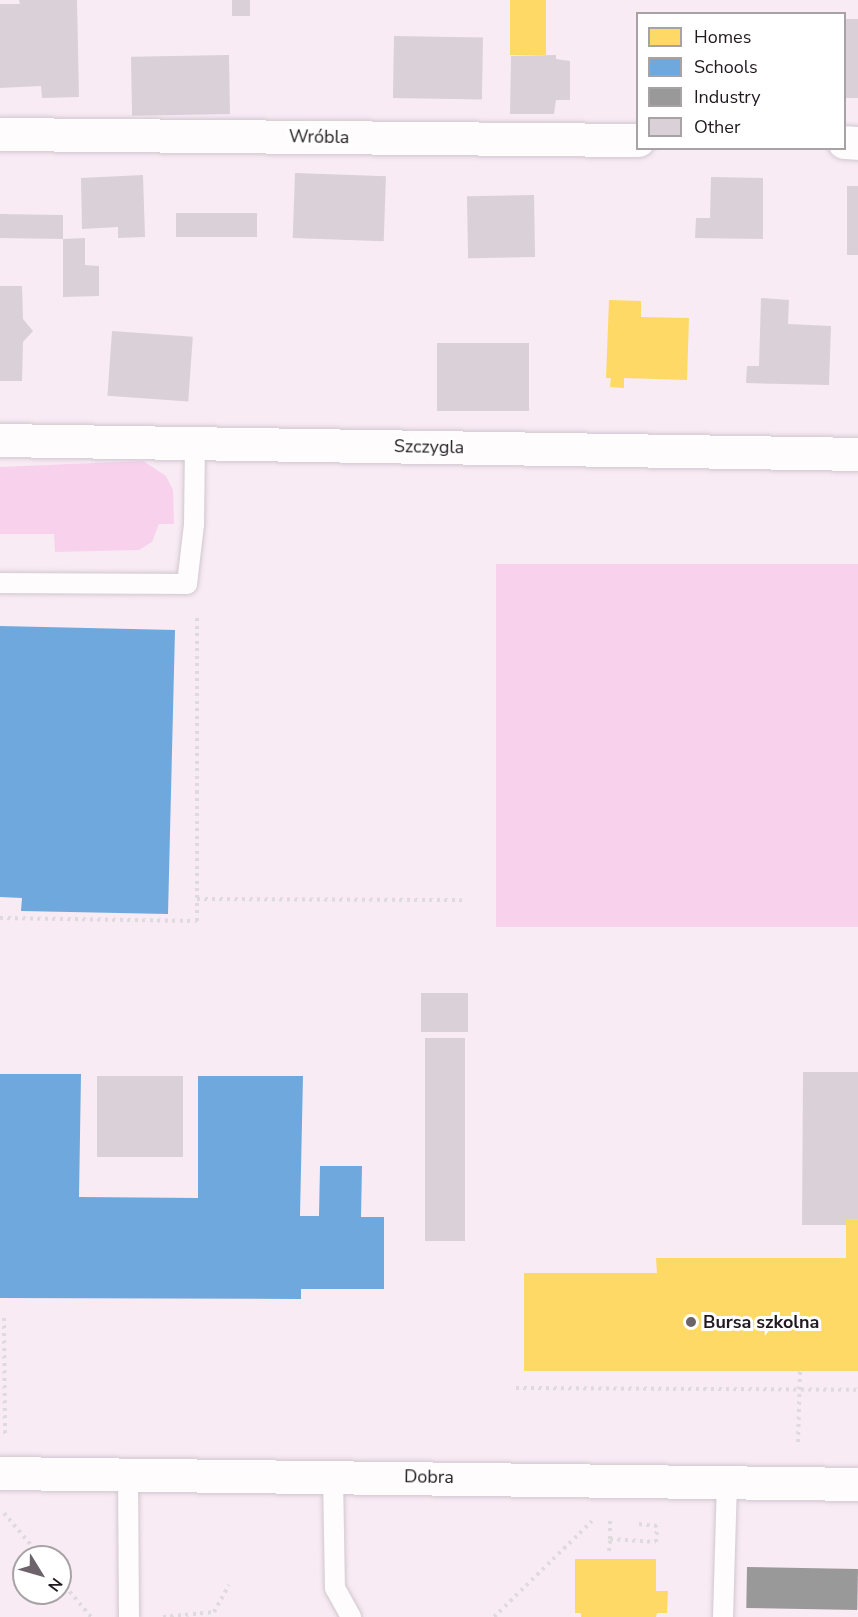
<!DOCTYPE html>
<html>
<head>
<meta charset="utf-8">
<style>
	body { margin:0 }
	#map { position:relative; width:858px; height:1617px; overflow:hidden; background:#f8ebf4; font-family:"Nunito Sans",sans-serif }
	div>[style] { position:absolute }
	.green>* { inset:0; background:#f8d1ed; transform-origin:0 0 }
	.homes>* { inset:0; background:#ffd966; transform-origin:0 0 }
	.schools>* { inset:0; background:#6fa8dc }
	.industry>* { inset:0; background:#999; transform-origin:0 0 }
	.building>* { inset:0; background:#dad0d7; transform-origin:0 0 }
	.path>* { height:4px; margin-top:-2px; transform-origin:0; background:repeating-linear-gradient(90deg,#dedadd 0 3px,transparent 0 7.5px) }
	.roads { filter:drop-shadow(0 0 2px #d1c7ce) drop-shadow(0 0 2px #d1c7ce) }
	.service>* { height:20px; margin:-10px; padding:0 10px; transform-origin:10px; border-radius:10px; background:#fefcfd }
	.minor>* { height:33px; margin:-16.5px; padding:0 16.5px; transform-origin:16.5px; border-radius:16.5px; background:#fefcfd }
	.dots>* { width:16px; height:16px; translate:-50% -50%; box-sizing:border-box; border:3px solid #fff; border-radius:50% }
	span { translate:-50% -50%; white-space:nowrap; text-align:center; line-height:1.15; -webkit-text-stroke:6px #fff; paint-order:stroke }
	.street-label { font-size:18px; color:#221a1f }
	.poi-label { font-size:18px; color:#221a1f; font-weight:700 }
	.left { translate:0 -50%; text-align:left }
	.legend { position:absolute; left:636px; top:12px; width:210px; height:138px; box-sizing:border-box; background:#fff; border:2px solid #a7a3a5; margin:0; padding:8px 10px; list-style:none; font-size:18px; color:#221a1f }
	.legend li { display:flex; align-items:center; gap:12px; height:30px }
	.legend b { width:30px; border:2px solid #a7a3a5 }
	.north { position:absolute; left:12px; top:1545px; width:60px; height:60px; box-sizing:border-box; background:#fff; border:2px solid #a7a3a5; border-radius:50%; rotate:127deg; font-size:16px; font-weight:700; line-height:24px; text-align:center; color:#221a1f }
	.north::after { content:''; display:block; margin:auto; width:21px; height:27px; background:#6d636a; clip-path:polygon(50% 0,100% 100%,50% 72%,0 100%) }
</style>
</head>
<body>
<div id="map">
	<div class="green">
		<i style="clip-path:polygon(143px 461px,166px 476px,173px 490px,174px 524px,159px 524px,152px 542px,139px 550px,55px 552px,54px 534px,0 534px,0 467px)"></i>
		<i style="left:496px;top:564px;width:362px;height:363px"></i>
	</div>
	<div class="homes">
		<i style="left:510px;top:0;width:36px;height:55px"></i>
		<i style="clip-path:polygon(609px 300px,641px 301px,641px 317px,689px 318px,687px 380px,624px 378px,624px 388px,610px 387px,611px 378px,606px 378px)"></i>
		<i style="clip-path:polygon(846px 1219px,858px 1219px,858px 1371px,524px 1371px,524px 1273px,657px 1273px,656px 1258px,846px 1258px)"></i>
		<i style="clip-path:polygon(575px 1559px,656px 1559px,656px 1591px,668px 1591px,667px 1613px,657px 1613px,656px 1617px,581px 1617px,581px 1613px,575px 1613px)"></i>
	</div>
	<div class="schools">
		<i style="clip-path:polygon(0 626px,175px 630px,168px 914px,21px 911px,22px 898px,0 897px)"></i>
		<i style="clip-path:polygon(0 1074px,81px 1074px,79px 1197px,198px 1198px,198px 1076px,303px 1076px,300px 1216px,319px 1216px,320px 1166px,362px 1166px,361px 1217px,384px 1217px,384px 1289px,301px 1289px,301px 1299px,0 1298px)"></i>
	</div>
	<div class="industry">
		<i style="left:747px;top:1567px;width:111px;height:41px;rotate:1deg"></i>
	</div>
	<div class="building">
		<i style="clip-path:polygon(19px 0,77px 0,79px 97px,42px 98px,41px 86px,0 88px,0 4px,20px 4px)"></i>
		<i style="left:232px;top:0;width:18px;height:16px"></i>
		<i style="left:844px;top:19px;width:14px;height:79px"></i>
		<i style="left:394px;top:36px;width:89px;height:62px;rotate:1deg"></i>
		<i style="left:229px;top:55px;width:59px;height:98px;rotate:89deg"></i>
		<i style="clip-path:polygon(556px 55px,556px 59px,570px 61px,570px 100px,556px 100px,554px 114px,510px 114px,511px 56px)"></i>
		<i style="left:295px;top:173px;width:91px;height:65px;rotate:2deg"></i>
		<i style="clip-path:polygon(143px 175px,145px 237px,118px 238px,118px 227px,82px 229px,81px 178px)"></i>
		<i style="clip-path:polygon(711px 177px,763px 178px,763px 239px,695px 238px,696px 218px,710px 218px)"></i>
		<i style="left:847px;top:186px;width:11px;height:69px"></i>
		<i style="left:534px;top:195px;width:62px;height:67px;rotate:89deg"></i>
		<i style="left:257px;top:213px;width:24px;height:81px;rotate:90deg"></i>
		<i style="clip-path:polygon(0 214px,63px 215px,63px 239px,85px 238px,85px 265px,99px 266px,99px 296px,63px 297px,63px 239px,0 238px)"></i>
		<i style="clip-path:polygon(0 286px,22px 286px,23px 319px,33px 331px,23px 342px,22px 381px,0 381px)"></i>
		<i style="clip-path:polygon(761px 298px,789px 300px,788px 324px,831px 326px,829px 385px,746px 383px,747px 366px,759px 366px)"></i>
		<i style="left:112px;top:331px;width:81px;height:65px;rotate:4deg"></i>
		<i style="left:437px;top:343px;width:92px;height:68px"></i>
		<i style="left:421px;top:993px;width:47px;height:39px"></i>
		<i style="left:465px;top:1038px;width:203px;height:40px;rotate:90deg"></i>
		<i style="clip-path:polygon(803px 1072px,858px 1072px,858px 1219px,846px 1219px,846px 1225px,802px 1225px)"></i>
		<i style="left:97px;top:1076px;width:86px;height:81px"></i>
	</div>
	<div class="path">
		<i style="left:197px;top:899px;width:265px;rotate:0.2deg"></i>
		<i style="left:0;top:918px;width:197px;rotate:0.9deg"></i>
		<i style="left:197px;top:921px;width:305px;rotate:-90deg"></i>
		<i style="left:4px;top:1318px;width:116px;rotate:89.5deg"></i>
		<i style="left:516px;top:1388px;width:342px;rotate:0.3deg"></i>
		<i style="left:798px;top:1442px;width:71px;rotate:-88.4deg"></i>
		<i style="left:4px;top:1513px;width:57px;rotate:49.9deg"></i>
		<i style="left:610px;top:1539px;width:18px;rotate:-90deg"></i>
		<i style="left:609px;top:1551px;width:12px;rotate:-85deg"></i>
		<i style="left:610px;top:1539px;width:46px;rotate:3.7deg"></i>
		<i style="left:656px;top:1542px;width:16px;rotate:-86deg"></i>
		<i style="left:657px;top:1526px;width:20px;rotate:-174deg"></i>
		<i style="left:60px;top:1580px;width:48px;rotate:50deg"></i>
		<i style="left:163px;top:1617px;width:51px;rotate:-5.6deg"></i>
		<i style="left:214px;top:1612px;width:31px;rotate:-61deg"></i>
		<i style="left:494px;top:1617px;width:137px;rotate:-44.4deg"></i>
	</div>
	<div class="roads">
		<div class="service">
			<i style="left:0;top:583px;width:187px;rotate:0.3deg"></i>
			<i style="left:187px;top:584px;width:60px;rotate:-83.3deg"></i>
			<i style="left:194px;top:524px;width:80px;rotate:-89.3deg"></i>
			<i style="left:128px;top:1474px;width:143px;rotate:89.6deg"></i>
			<i style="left:333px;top:1476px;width:112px;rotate:89deg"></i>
			<i style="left:335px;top:1588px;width:33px;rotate:61deg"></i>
			<i style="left:723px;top:1617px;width:136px;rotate:-88.3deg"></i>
		</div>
		<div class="minor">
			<i style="left:0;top:134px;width:638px;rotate:0.54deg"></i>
			<i style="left:844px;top:142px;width:14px;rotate:4deg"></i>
			<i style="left:0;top:440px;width:858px;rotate:0.93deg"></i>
			<i style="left:0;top:1473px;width:858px;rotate:0.73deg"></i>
		</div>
	</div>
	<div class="dots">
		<i style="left:691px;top:1322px;background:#6d636a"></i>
	</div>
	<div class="street-label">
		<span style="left:319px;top:137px;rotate:1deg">Wróbla</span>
		<span style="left:429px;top:447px;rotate:1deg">Szczygla</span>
		<span style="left:429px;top:1477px;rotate:1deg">Dobra</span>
	</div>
	<div class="poi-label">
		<span class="left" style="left:703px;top:1322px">Bursa szkolna</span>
	</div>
	<ul class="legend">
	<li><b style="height:16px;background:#ffd966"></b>Homes</li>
	<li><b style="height:16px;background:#6fa8dc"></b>Schools</li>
	<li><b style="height:16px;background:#999"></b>Industry</li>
	<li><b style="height:16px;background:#dad0d7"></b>Other</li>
	</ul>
	<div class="north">N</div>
</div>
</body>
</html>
